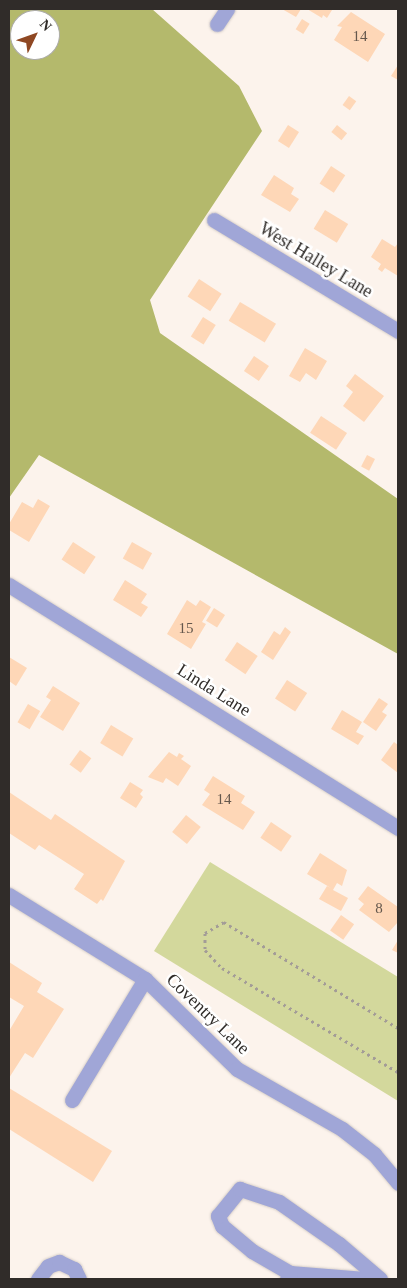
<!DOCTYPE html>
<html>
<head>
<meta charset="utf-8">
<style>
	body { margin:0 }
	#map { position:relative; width:407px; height:1288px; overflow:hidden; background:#fcf3ec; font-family:Georgia,serif }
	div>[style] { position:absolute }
	.green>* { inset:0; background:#d3d89c }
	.forest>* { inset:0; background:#b4b96c }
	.building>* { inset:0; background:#fed7b7; transform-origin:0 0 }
	.path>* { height:3px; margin-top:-1.5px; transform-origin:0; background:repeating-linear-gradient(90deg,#a39c97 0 2.5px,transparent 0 6.5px) }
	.roads { filter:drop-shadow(0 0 1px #d7cfc9) drop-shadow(0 0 1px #d7cfc9) }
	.minor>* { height:15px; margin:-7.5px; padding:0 7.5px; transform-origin:7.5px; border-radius:7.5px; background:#a0a6d7 }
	span { translate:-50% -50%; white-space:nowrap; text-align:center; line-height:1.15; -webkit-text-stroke:5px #fff; paint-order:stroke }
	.number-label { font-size:15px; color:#64574c }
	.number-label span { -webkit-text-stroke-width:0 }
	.street-label { font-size:18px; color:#302c29 }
	.frame { position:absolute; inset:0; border:10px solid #302c29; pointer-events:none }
	.north { position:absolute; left:10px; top:10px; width:50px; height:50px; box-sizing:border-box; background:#fff; border:1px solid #acaba9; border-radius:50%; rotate:48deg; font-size:14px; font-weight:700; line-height:20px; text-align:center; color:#302c29 }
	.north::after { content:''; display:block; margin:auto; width:18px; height:22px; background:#8f4823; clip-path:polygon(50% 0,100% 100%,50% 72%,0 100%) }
</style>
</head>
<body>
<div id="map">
	<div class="green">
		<i style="clip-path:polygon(210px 862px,398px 977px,398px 1101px,154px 951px)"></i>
	</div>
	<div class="forest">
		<i style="clip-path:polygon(evenodd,9px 9px,152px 9px,239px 86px,262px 131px,150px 300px,160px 333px,398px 499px,398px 654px,39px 455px,9px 498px,9px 9px,20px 20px,50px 20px,50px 50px,20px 50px,20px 20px)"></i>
	</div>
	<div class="building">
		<i style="clip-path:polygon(282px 9px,301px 9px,296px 17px)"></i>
		<i style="clip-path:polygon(307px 9px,332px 9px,332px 10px,327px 18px,323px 15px,322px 18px)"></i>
		<i style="clip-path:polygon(351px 12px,385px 34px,368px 62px,334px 40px,342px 27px,337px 26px)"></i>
		<i style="left:302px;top:19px;width:9px;height:12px;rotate:32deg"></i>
		<i style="clip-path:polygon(398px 65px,398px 80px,391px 76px)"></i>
		<i style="left:349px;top:96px;width:9px;height:11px;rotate:36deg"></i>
		<i style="left:288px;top:125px;width:13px;height:19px;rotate:32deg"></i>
		<i style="left:337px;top:125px;width:13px;height:9px;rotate:39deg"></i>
		<i style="left:331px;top:166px;width:17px;height:21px;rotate:33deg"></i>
		<i style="clip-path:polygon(274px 175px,294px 188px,291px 194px,299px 199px,290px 212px,261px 195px)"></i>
		<i style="left:325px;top:210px;width:27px;height:22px;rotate:31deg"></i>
		<i style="clip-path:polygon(382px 239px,395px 247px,398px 243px,398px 276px,385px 268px,382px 272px,378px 269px,381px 264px,371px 257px)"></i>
		<i style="left:199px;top:279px;width:27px;height:21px;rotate:33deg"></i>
		<i style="left:240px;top:302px;width:42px;height:22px;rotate:31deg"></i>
		<i style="left:203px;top:317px;width:15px;height:23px;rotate:32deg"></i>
		<i style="clip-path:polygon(305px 348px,327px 361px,316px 380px,306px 373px,300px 382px,289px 376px)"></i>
		<i style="left:254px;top:356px;width:18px;height:18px;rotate:34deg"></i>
		<i style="clip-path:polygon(355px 374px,384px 396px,364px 422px,343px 406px,353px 392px,346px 386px)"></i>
		<i style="left:321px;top:416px;width:31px;height:20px;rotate:33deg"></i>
		<i style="left:367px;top:455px;width:9px;height:13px;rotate:27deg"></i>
		<i style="clip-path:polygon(38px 499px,50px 506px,29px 542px,9px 530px,9px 524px,22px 502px,33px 508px)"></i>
		<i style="left:73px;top:542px;width:27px;height:21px;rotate:33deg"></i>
		<i style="left:132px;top:542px;width:23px;height:19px;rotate:29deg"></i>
		<i style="clip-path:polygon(125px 580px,147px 594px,141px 603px,148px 607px,141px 617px,113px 600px)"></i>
		<i style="clip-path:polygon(187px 600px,196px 606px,200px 600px,211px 607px,202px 622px,206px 624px,191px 649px,167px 634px)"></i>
		<i style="left:214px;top:608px;width:13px;height:15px;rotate:32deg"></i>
		<i style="clip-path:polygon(285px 627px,291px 632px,273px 660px,261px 652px,274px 631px,280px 635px)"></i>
		<i style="left:237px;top:642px;width:25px;height:22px;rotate:34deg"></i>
		<i style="clip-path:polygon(9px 657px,27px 668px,16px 686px,9px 681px)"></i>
		<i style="left:287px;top:680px;width:24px;height:22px;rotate:33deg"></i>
		<i style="clip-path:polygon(53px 686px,80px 703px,63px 731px,40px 717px,51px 700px,46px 697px)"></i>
		<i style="clip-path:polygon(379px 698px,388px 704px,382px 712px,387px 715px,376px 731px,363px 722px)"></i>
		<i style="left:28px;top:704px;width:14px;height:21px;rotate:30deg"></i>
		<i style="clip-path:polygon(342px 710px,362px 722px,356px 732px,364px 736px,358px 745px,331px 729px)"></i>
		<i style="left:111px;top:725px;width:26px;height:21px;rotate:31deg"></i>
		<i style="clip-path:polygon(394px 742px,398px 745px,398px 773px,381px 760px)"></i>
		<i style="left:80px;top:750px;width:14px;height:18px;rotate:36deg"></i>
		<i style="clip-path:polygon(169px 752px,177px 757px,179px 753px,184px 756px,181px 759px,191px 766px,178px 786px,166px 778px,163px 783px,148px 777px)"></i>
		<i style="clip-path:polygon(213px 776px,245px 796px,241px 803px,255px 812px,243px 830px,202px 805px,210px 794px,204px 790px)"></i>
		<i style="clip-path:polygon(130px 782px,143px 790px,140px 794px,143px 797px,136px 808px,120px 798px)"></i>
		<i style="clip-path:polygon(9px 792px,51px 820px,55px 814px,125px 861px,103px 901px,101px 899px,97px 904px,74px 889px,84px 874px,39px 845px,35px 850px,9px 833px)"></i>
		<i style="left:186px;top:815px;width:19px;height:22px;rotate:39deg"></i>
		<i style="left:271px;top:822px;width:25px;height:19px;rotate:34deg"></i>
		<i style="clip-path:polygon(320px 853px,347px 870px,342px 886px,337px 883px,333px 890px,348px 898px,341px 911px,319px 899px,327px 886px,331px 888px,307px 874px)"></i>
		<i style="clip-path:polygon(368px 886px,398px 907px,398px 922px,389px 932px,359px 910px,364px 904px,358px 899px)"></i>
		<i style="left:341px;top:915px;width:16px;height:19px;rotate:35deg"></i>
		<i style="clip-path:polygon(398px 940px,398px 953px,392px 950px)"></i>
		<i style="clip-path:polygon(9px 962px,42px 983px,37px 992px,64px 1009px,33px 1058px,25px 1053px,9px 1078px,9px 1031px,24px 1006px,9px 997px)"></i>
		<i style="clip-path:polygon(9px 1088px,112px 1151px,93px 1182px,9px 1129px)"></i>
	</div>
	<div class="path">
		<i style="left:398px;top:1028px;width:204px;rotate:-148.7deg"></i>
		<i style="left:224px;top:922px;width:22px;rotate:150deg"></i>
		<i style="left:205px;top:933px;width:17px;rotate:90deg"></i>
		<i style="left:205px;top:950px;width:25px;rotate:47deg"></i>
		<i style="left:222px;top:968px;width:204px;rotate:30.6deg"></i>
	</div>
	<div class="roads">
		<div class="minor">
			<i style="left:217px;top:24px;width:18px;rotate:-56deg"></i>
			<i style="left:214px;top:220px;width:215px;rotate:31.1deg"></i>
			<i style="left:9px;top:585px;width:459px;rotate:32deg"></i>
			<i style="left:9px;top:895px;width:160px;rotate:31.7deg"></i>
			<i style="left:145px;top:979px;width:129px;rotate:44.4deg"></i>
			<i style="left:237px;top:1069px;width:121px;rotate:29.7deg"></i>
			<i style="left:342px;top:1129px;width:41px;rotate:38deg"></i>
			<i style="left:374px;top:1154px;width:38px;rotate:50deg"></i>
			<i style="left:72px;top:1100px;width:141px;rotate:-58.9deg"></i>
			<i style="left:290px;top:1273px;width:75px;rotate:4.6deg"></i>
			<i style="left:38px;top:1279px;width:16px;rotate:-52deg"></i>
			<i style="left:48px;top:1266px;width:12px;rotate:-20deg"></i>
			<i style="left:59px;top:1262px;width:17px;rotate:25deg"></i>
			<i style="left:74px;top:1269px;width:11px;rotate:63deg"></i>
			<i style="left:287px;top:1279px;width:7px;rotate:-63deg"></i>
			<i style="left:290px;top:1273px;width:44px;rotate:-149.9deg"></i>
			<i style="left:252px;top:1251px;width:39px;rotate:-140deg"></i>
			<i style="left:222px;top:1226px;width:11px;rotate:-112deg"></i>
			<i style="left:218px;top:1216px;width:35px;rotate:-51deg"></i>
			<i style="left:240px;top:1189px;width:41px;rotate:18.4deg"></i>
			<i style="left:279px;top:1202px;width:73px;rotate:35deg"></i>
			<i style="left:339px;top:1244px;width:54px;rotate:40.5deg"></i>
		</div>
	</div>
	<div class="number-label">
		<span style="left:360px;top:37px">14</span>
		<span style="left:186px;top:629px">15</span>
		<span style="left:224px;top:800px">14</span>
		<span style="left:379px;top:909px">8</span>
	</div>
	<div class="street-label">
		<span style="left:316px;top:260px;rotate:31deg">West Halley Lane</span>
		<span style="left:214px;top:690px;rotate:32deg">Linda Lane</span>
		<span style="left:208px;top:1014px;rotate:44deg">Coventry Lane</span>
	</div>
	<div class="frame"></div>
	<div class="north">N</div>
</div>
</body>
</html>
